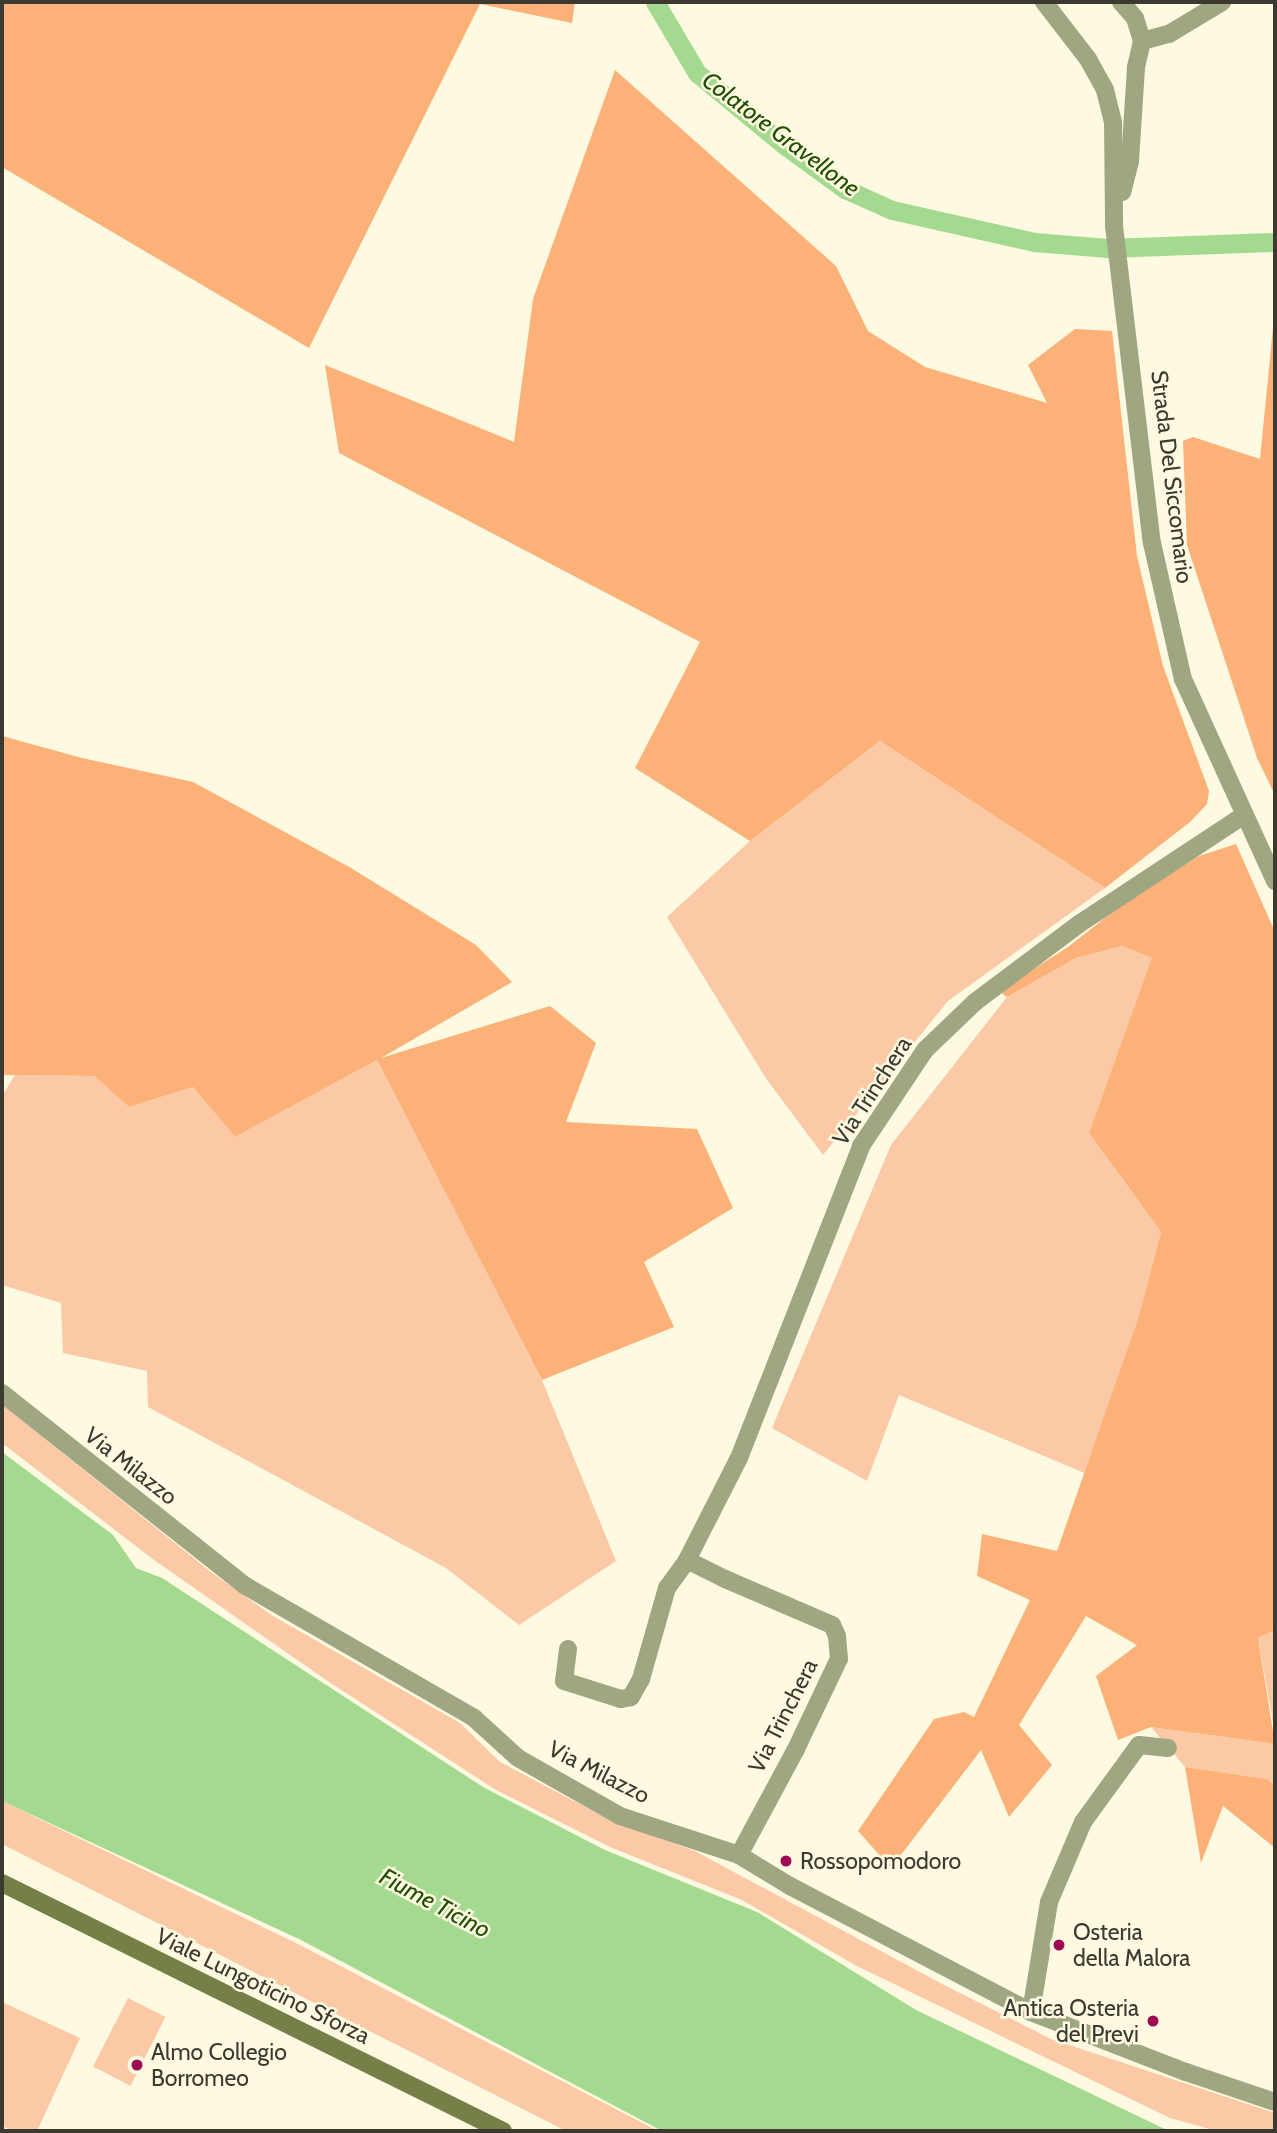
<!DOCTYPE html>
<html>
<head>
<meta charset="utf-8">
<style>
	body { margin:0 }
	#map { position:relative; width:1277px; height:2133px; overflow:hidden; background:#fef9e1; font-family:Cabin,sans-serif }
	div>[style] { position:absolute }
	.green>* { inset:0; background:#fbc9a5; transform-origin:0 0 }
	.forest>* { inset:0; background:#fbb177 }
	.water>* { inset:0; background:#a4da90 }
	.canal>* { height:19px; margin:-9.5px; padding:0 9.5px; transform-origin:9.5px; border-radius:9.5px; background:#a4da90 }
	.minor>* { height:18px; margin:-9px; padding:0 9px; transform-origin:9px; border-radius:9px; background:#9fa682 }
	.secondary>* { height:18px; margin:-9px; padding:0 9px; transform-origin:9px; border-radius:9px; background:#757f48 }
	.dots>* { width:19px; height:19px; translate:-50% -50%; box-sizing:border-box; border:4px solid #fef9e1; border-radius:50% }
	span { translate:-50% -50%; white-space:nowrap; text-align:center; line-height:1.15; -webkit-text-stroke:5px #fef9e1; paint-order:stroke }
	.street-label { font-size:23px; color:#3c3a30 }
	.poi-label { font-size:23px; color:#3c3a30 }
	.left { translate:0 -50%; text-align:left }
	.right { translate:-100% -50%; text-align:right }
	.water-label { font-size:24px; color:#204f00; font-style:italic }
	.frame { position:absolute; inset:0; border:4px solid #3c3a30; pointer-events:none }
</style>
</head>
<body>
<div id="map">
	<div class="green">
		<i style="clip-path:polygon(880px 741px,1105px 888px,948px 1001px,823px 1155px,765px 1077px,667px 917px,750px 841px)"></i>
		<i style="clip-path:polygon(1122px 946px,1153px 958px,1089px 1133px,1161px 1232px,1138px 1319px,1087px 1474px,899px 1395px,867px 1481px,772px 1428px,891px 1145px,1007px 997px,1076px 958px)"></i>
		<i style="clip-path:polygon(377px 1060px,542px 1380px,616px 1561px,519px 1625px,446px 1568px,148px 1407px,147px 1371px,63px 1353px,61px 1303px,2px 1285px,2px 1096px,15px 1075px,94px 1076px,129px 1107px,193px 1087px,235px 1137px)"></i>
		<i style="clip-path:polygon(2px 1404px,211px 1572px,273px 1616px,460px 1723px,500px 1762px,612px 1821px,695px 1851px,944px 1985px,1051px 2039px,1275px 2113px,1275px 2131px,1217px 2131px,1170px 2118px,855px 1965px,742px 1900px,610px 1847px,496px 1790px,326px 1680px,154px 1560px,2px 1443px)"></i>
		<i style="clip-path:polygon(1275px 1630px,1275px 1734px,1258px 1638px)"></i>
		<i style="clip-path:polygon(1151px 1727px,1275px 1744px,1275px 1786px,1267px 1779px,1185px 1767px)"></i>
		<i style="clip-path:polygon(2px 1801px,300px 1945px,658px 2131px,566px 2131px,2px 1844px)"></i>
		<i style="left:128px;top:1998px;width:42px;height:77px;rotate:27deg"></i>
		<i style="clip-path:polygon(2px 2002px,80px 2038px,37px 2131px,13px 2131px,2px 2126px)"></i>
	</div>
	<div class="forest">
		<i style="clip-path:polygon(2px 2px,575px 2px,572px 23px,480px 4px,309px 348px,2px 167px)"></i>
		<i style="clip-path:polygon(615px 70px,836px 266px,868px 331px,925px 367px,1047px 403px,1028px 365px,1075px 329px,1112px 331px,1137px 556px,1163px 666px,1209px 791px,1207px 804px,1190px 822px,1105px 888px,880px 741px,750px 841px,635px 768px,700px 642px,339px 453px,325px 365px,514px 442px,533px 299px)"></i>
		<i style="clip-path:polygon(1275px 307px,1275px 795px,1257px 758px,1187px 545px,1183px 441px,1193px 437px,1260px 459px)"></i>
		<i style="clip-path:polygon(2px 736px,82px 758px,193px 782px,351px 868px,476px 945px,512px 982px,381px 1058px,550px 1006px,596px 1043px,566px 1122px,697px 1129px,733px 1208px,644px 1262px,674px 1327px,542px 1380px,377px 1060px,235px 1137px,193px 1087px,129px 1107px,94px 1076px,2px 1075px)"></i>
		<i style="clip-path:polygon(1236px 844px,1275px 932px,1275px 1630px,1258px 1638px,1275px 1744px,1151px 1727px,1118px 1740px,1096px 1676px,1137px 1645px,1086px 1616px,1019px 1725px,1052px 1765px,1009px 1817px,981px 1750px,891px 1868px,858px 1831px,934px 1719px,964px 1712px,974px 1717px,1030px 1600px,977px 1576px,982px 1534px,1057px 1551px,1138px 1319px,1161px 1232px,1089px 1133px,1152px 958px,1122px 946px,1076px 958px,1007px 997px,999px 991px,1068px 947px,1129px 899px,1199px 856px)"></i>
		<i style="clip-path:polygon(1185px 1767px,1267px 1779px,1275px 1786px,1275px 1848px,1223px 1806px,1201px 1863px)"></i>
	</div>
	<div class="water">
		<i style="clip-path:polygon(2px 1452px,113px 1535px,136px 1568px,162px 1578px,483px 1787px,605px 1850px,757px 1912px,916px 2010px,1169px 2131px,662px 2131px,301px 1940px,2px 1801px)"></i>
	</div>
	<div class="canal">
		<i style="left:655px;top:2px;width:82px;rotate:59.4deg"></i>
		<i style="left:697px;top:73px;width:112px;rotate:39.5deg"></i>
		<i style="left:783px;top:144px;width:77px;rotate:36deg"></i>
		<i style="left:845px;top:189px;width:51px;rotate:24.1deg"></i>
		<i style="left:892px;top:210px;width:146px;rotate:12.7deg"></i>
		<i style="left:1034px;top:242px;width:74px;rotate:4.6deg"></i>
		<i style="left:1108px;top:248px;width:167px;rotate:-2.1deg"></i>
	</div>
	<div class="minor">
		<i style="left:1044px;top:2px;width:72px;rotate:52.3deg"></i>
		<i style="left:1088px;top:59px;width:35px;rotate:61deg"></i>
		<i style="left:1105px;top:90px;width:33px;rotate:76deg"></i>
		<i style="left:1113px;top:122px;width:104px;rotate:89.4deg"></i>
		<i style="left:1114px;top:226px;width:319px;rotate:83.2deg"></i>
		<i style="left:1152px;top:543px;width:139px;rotate:77.2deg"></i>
		<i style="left:1183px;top:679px;width:222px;rotate:65.5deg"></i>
		<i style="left:1121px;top:2px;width:21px;rotate:49deg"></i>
		<i style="left:1135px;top:18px;width:24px;rotate:73deg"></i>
		<i style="left:1142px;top:41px;width:28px;rotate:103deg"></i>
		<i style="left:1136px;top:68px;width:93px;rotate:93.7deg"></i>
		<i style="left:1130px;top:161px;width:32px;rotate:104deg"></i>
		<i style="left:1142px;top:41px;width:28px;rotate:-15deg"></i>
		<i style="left:1169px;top:34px;width:62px;rotate:-31.1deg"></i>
		<i style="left:2px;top:1393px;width:309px;rotate:38.4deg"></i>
		<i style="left:244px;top:1585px;width:266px;rotate:30deg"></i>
		<i style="left:474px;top:1718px;width:59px;rotate:42.3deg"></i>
		<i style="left:518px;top:1758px;width:117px;rotate:29.6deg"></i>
		<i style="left:620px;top:1816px;width:125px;rotate:18.1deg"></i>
		<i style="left:739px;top:1855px;width:60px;rotate:31.3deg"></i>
		<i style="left:790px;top:1886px;width:272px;rotate:27.6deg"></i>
		<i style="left:1031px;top:2012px;width:166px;rotate:21.2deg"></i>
		<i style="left:1186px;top:2072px;width:94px;rotate:18.6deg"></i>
		<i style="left:568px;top:1649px;width:32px;rotate:97deg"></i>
		<i style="left:564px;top:1681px;width:60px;rotate:17.5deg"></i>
		<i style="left:621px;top:1699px;width:10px;rotate:-11deg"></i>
		<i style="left:631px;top:1697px;width:21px;rotate:-61deg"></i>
		<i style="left:641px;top:1679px;width:95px;rotate:-74.1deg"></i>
		<i style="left:667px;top:1588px;width:34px;rotate:-54deg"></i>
		<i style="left:739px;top:1855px;width:120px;rotate:-61.7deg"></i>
		<i style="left:796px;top:1749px;width:100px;rotate:-64.5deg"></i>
		<i style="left:839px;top:1659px;width:23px;rotate:-95deg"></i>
		<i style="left:837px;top:1636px;width:12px;rotate:-114deg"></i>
		<i style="left:832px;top:1625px;width:116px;rotate:-156.7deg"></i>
		<i style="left:725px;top:1579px;width:42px;rotate:-153.4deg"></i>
		<i style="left:687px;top:1560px;width:114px;rotate:-63deg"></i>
		<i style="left:739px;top:1458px;width:335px;rotate:-68.6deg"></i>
		<i style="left:861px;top:1146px;width:115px;rotate:-56.3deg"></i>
		<i style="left:925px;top:1050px;width:69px;rotate:-43.8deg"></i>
		<i style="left:975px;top:1002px;width:130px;rotate:-36.9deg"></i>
		<i style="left:1079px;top:924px;width:196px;rotate:-33.4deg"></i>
		<i style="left:1031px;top:2012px;width:111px;rotate:-80.7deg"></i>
		<i style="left:1049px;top:1902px;width:87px;rotate:-67deg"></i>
		<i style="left:1083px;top:1822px;width:95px;rotate:-54deg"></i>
		<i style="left:1139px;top:1745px;width:29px;rotate:6deg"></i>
	</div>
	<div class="secondary">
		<i style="left:2px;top:1883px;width:559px;rotate:26.34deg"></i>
	</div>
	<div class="dots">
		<i style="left:786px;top:1861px;background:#9f0c56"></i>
		<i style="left:1059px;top:1945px;background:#9f0c56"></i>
		<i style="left:1153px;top:2021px;background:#9f0c56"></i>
		<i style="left:137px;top:2065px;background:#9f0c56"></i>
	</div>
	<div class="street-label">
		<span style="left:1172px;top:477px;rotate:83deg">Strada Del Siccomario</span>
		<span style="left:872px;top:1091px;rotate:-57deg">Via Trinchera</span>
		<span style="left:131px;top:1466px;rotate:38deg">Via Milazzo</span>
		<span style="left:783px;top:1716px;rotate:-63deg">Via Trinchera</span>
		<span style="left:599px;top:1772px;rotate:27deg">Via Milazzo</span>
		<span style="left:263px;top:1986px;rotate:26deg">Viale Lungoticino Sforza</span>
	</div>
	<div class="poi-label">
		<span class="left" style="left:800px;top:1861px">Rossopomodoro</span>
		<span class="left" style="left:1073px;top:1945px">Osteria<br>della Malora</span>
		<span class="right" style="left:1139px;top:2021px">Antica Osteria<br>del Previ</span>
		<span class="left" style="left:151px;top:2065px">Almo Collegio<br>Borromeo</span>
	</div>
	<div class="water-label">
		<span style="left:781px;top:134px;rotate:37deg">Colatore Gravellone</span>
		<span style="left:435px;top:1903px;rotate:28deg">Fiume Ticino</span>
	</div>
	<div class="frame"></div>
</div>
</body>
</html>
